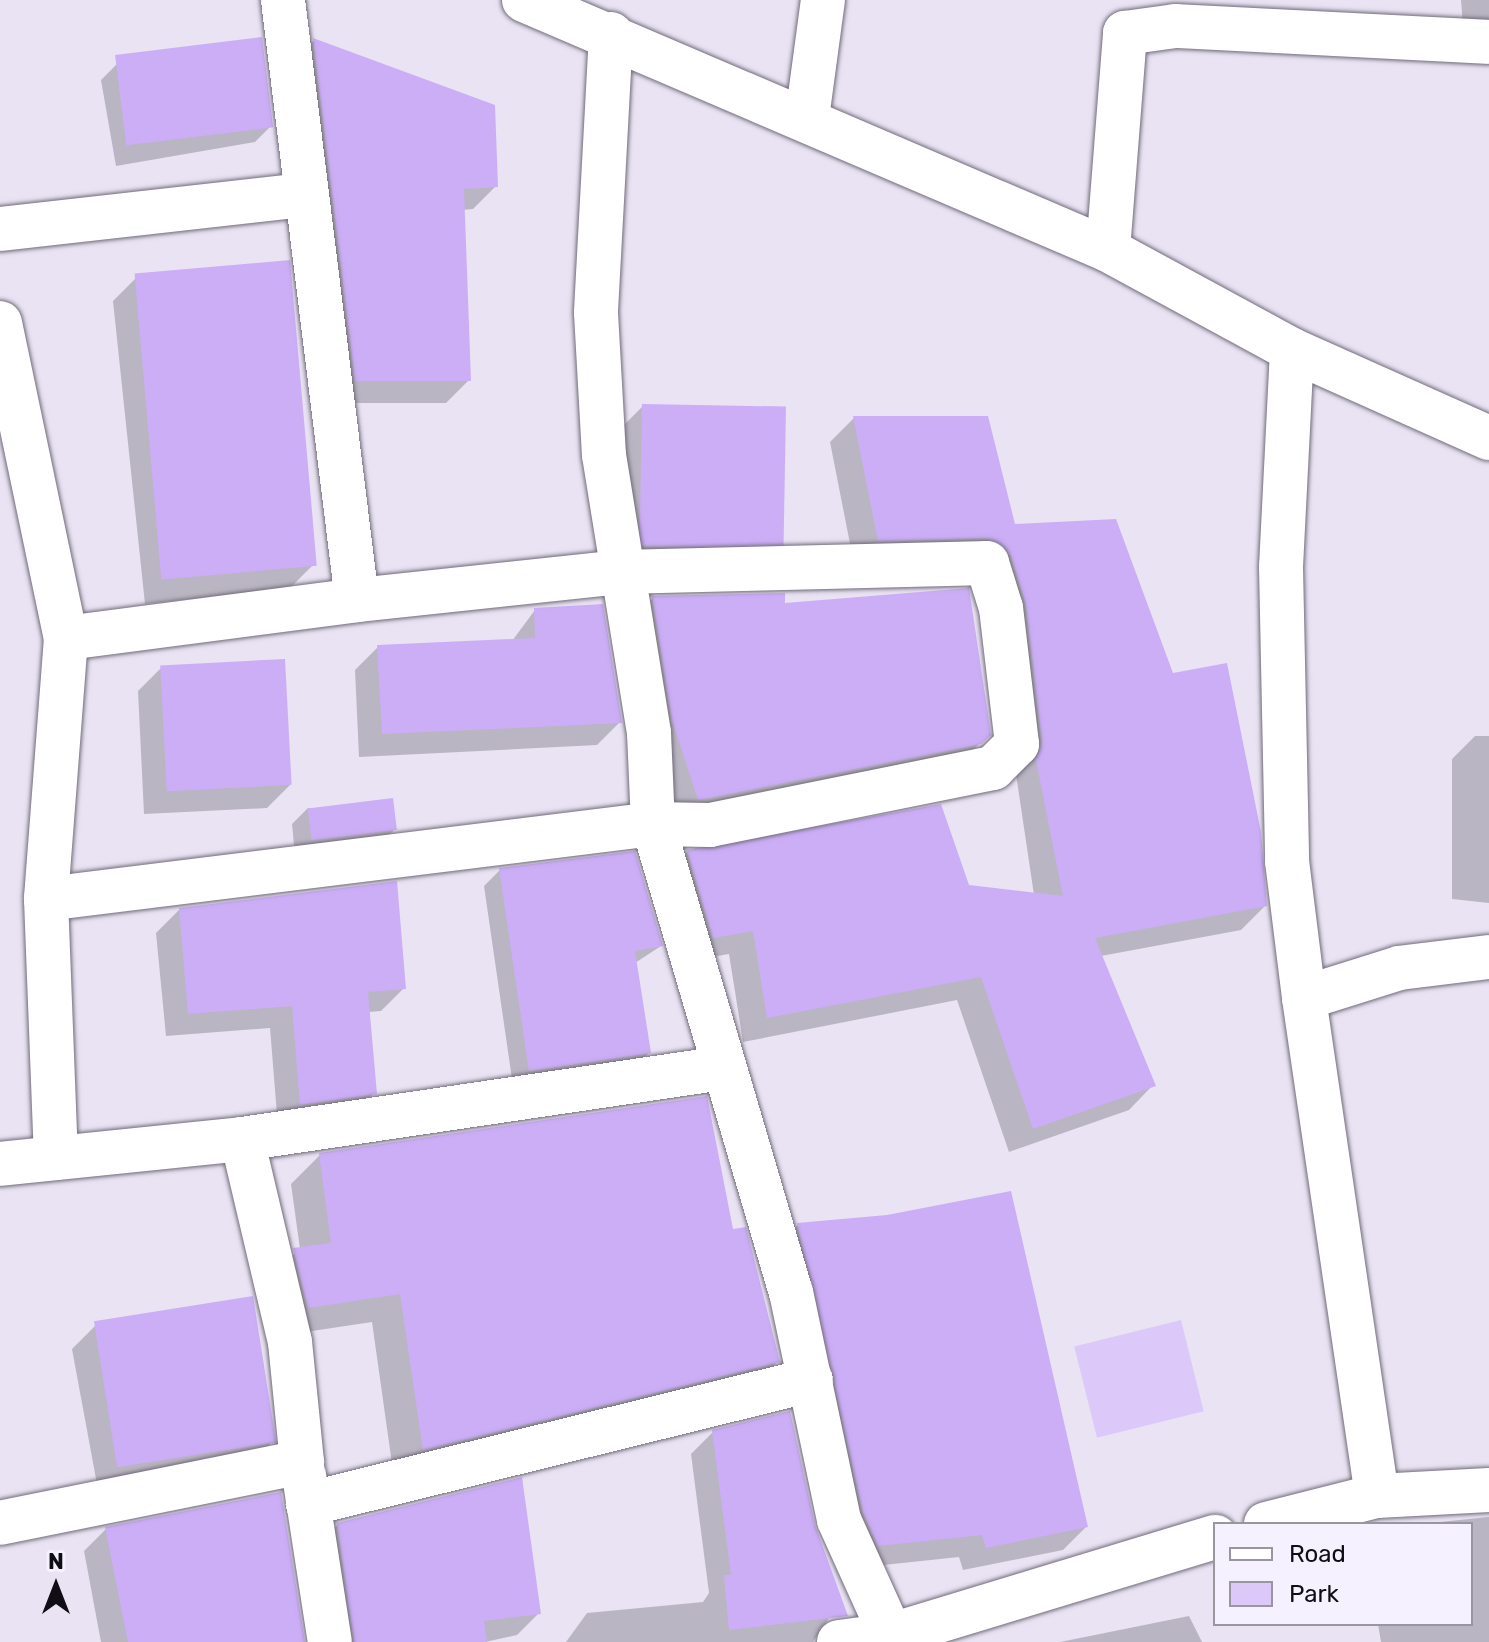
<!DOCTYPE html>
<html>
<head>
<meta charset="utf-8">
<style>
	body { margin:0 }
	#map { position:relative; width:1489px; height:1642px; overflow:hidden; background:#e9e3f3; font-family:Rubik,sans-serif }
	div>[style] { position:absolute }
	.green>* { inset:0; background:#dcc9fa; transform-origin:0 0 }
	.shadow>* { inset:0; background:#0003 }
	.building>* { inset:0; background:#ccaef7; transform-origin:0 0 }
	.roads { filter:drop-shadow(0 0 2px #716b7a) drop-shadow(0 0 2px #716b7a) }
	.minor>* { height:44px; margin:-22px; padding:0 22px; transform-origin:22px; border-radius:22px; background:#fff }
	span { translate:-50% -50%; white-space:nowrap; text-align:center; line-height:1.15; -webkit-text-stroke:7px #f6f1fe; paint-order:stroke }
	.legend { position:absolute; left:1213px; top:1522px; width:260px; height:104px; box-sizing:border-box; background:#f6f1fe; border:2px solid #9a96a0; margin:0; padding:10px 14px; list-style:none; font-size:24px; color:#100e14 }
	.legend li { display:flex; align-items:center; gap:16px; height:40px }
	.legend b { width:40px; border:2px solid #9a96a0 }
	.north { position:absolute; left:16px; top:1546px; width:80px; height:80px; -webkit-text-stroke:6px #f6f1fe; paint-order:stroke; rotate:0deg; font-size:22px; font-weight:700; line-height:32px; text-align:center; color:#100e14 }
	.north::after { content:''; display:block; margin:auto; width:28px; height:36px; background:#100e14; clip-path:polygon(50% 0,100% 100%,50% 72%,0 100%) }
</style>
</head>
<body>
<div id="map">
	<div class="green">
		<i style="left:1181px;top:1320px;width:94px;height:110px;rotate:76deg"></i>
	</div>
	<div class="shadow">
		<i style="clip-path:polygon(1461px 0,1489px 0,1489px 41px,1464px 39px)"></i>
		<i style="clip-path:polygon(313px 41px,496px 186px,473px 209px,462px 210px,469px 380px,446px 403px,333px 403px,291px 63px)"></i>
		<i style="clip-path:polygon(117px 64px,271px 126px,255px 142px,116px 166px,101px 80px)"></i>
		<i style="clip-path:polygon(136px 278px,313px 565px,290px 588px,145px 604px,113px 301px)"></i>
		<i style="clip-path:polygon(643px 406px,783px 542px,760px 565px,622px 569px,620px 429px)"></i>
		<i style="clip-path:polygon(854px 418px,1013px 526px,1172px 676px,1265px 906px,1241px 930px,1101px 956px,1153px 1085px,1129px 1110px,1009px 1152px,957px 1000px,743px 1042px,729px 954px,689px 961px,663px 876px,688px 851px,1034px 895px,987px 580px,854px 564px,830px 442px)"></i>
		<i style="clip-path:polygon(653px 598px,783px 605px,989px 734px,958px 765px,677px 820px,632px 619px)"></i>
		<i style="clip-path:polygon(535px 610px,620px 722px,597px 745px,359px 757px,355px 670px,378px 647px,512px 641px)"></i>
		<i style="clip-path:polygon(161px 668px,290px 785px,267px 808px,144px 814px,138px 691px)"></i>
		<i style="clip-path:polygon(1475px 736px,1489px 736px,1489px 903px,1452px 899px,1452px 759px)"></i>
		<i style="clip-path:polygon(308px 808px,394px 830px,379px 846px,295px 856px,292px 824px)"></i>
		<i style="clip-path:polygon(500px 870px,661px 946px,635px 963px,649px 1053px,633px 1068px,513px 1086px,484px 886px)"></i>
		<i style="clip-path:polygon(179px 910px,404px 988px,381px 1011px,368px 1012px,374px 1093px,351px 1116px,278px 1127px,270px 1028px,166px 1036px,156px 933px)"></i>
		<i style="clip-path:polygon(320px 1155px,731px 1231px,778px 1361px,749px 1390px,394px 1478px,372px 1322px,279px 1336px,266px 1279px,300px 1249px,291px 1184px)"></i>
		<i style="clip-path:polygon(798px 1225px,1086px 1527px,1063px 1550px,963px 1570px,959px 1557px,855px 1568px,775px 1248px)"></i>
		<i style="clip-path:polygon(95px 1326px,273px 1441px,250px 1464px,99px 1495px,72px 1349px)"></i>
		<i style="clip-path:polygon(789px 1413px,829px 1618px,813px 1642px,566px 1642px,587px 1613px,703px 1602px,709px 1593px,691px 1454px,713px 1432px)"></i>
		<i style="clip-path:polygon(1489px 1517px,1489px 1642px,1381px 1642px,1378px 1624px,1471px 1624px,1471px 1524px,1420px 1524px)"></i>
		<i style="clip-path:polygon(338px 1524px,539px 1613px,517px 1635px,485px 1642px,331px 1642px,316px 1546px)"></i>
		<i style="clip-path:polygon(106px 1529px,303px 1642px,101px 1642px,84px 1551px)"></i>
		<i style="clip-path:polygon(1189px 1616px,1202px 1642px,1060px 1642px)"></i>
	</div>
	<div class="building">
		<i style="left:262px;top:37px;width:91px;height:148px;rotate:83deg"></i>
		<i style="clip-path:polygon(313px 38px,495px 105px,498px 187px,464px 189px,471px 381px,355px 381px)"></i>
		<i style="left:290px;top:260px;width:307px;height:156px;rotate:85deg"></i>
		<i style="left:642px;top:404px;width:144px;height:142px;rotate:1deg"></i>
		<i style="clip-path:polygon(853px 416px,988px 416px,1015px 524px,1116px 519px,1173px 673px,1227px 663px,1261px 832px,1267px 906px,1095px 938px,1156px 1086px,1033px 1129px,981px 977px,767px 1018px,753px 931px,713px 938px,687px 850px,941px 804px,969px 885px,1063px 896px,1036px 760px,1042px 741px,1026px 605px,1011px 556px,986px 538px,878px 541px)"></i>
		<i style="clip-path:polygon(969px 588px,991px 735px,981px 744px,698px 800px,672px 720px,652px 596px,785px 593px,785px 603px)"></i>
		<i style="clip-path:polygon(603px 604px,622px 723px,382px 734px,377px 645px,535px 638px,534px 608px)"></i>
		<i style="left:285px;top:659px;width:126px;height:125px;rotate:87deg"></i>
		<i style="left:393px;top:798px;width:32px;height:86px;rotate:83deg"></i>
		<i style="clip-path:polygon(635px 851px,663px 946px,635px 951px,651px 1053px,529px 1071px,499px 868px)"></i>
		<i style="clip-path:polygon(397px 881px,406px 989px,368px 992px,377px 1094px,300px 1105px,292px 1006px,188px 1014px,179px 908px)"></i>
		<i style="clip-path:polygon(707px 1096px,733px 1229px,746px 1227px,780px 1362px,423px 1450px,400px 1294px,308px 1308px,293px 1248px,331px 1243px,319px 1153px)"></i>
		<i style="clip-path:polygon(1011px 1191px,1088px 1527px,986px 1548px,982px 1535px,878px 1546px,863px 1512px,797px 1223px,887px 1215px)"></i>
		<i style="left:253px;top:1296px;width:148px;height:161px;rotate:81deg"></i>
		<i style="clip-path:polygon(790px 1411px,815px 1525px,848px 1616px,729px 1630px,724px 1575px,731px 1575px,712px 1430px)"></i>
		<i style="clip-path:polygon(522px 1477px,541px 1614px,484px 1621px,487px 1642px,354px 1642px,337px 1523px)"></i>
		<i style="clip-path:polygon(281px 1492px,305px 1642px,128px 1642px,105px 1527px)"></i>
	</div>
	<div class="roads">
		<div class="minor">
			<i style="left:524px;top:0;width:635px;rotate:23.17deg"></i>
			<i style="left:1108px;top:250px;width:209px;rotate:28.5deg"></i>
			<i style="left:1292px;top:350px;width:216px;rotate:24.1deg"></i>
			<i style="left:611px;top:34px;width:279px;rotate:93.1deg"></i>
			<i style="left:596px;top:313px;width:142px;rotate:86.8deg"></i>
			<i style="left:604px;top:455px;width:282px;rotate:80.8deg"></i>
			<i style="left:649px;top:733px;width:91px;rotate:87.5deg"></i>
			<i style="left:653px;top:824px;width:488px;rotate:73.6deg"></i>
			<i style="left:791px;top:1292px;width:233px;rotate:78.1deg"></i>
			<i style="left:839px;top:1520px;width:134px;rotate:65.7deg"></i>
			<i style="left:807px;top:118px;width:119px;rotate:-82.3deg"></i>
			<i style="left:0;top:229px;width:307px;rotate:-6.4deg"></i>
			<i style="left:1108px;top:250px;width:218px;rotate:-85.5deg"></i>
			<i style="left:1125px;top:33px;width:51px;rotate:-7.8deg"></i>
			<i style="left:1176px;top:26px;width:313px;rotate:2.9deg"></i>
			<i style="left:0;top:323px;width:322px;rotate:78.2deg"></i>
			<i style="left:66px;top:638px;width:262px;rotate:94.4deg"></i>
			<i style="left:46px;top:899px;width:259px;rotate:87.8deg"></i>
			<i style="left:1292px;top:350px;width:217px;rotate:92.9deg"></i>
			<i style="left:1281px;top:567px;width:294px;rotate:88.8deg"></i>
			<i style="left:1287px;top:861px;width:138px;rotate:82.9deg"></i>
			<i style="left:66px;top:638px;width:293px;rotate:-7.4deg"></i>
			<i style="left:357px;top:600px;width:605px;rotate:-97.03deg"></i>
			<i style="left:46px;top:899px;width:612px;rotate:-7.04deg"></i>
			<i style="left:653px;top:824px;width:57px;rotate:1deg"></i>
			<i style="left:710px;top:825px;width:289px;rotate:-11.4deg"></i>
			<i style="left:993px;top:768px;width:34px;rotate:-45deg"></i>
			<i style="left:1017px;top:744px;width:137px;rotate:-96.7deg"></i>
			<i style="left:1001px;top:608px;width:47px;rotate:-107.3deg"></i>
			<i style="left:987px;top:563px;width:366px;rotate:178.6deg"></i>
			<i style="left:621px;top:572px;width:265px;rotate:173.9deg"></i>
			<i style="left:242px;top:1139px;width:486px;rotate:-8.4deg"></i>
			<i style="left:0;top:1164px;width:243px;rotate:-5.9deg"></i>
			<i style="left:242px;top:1139px;width:209px;rotate:76.7deg"></i>
			<i style="left:290px;top:1342px;width:121px;rotate:84.3deg"></i>
			<i style="left:302px;top:1462px;width:308px;rotate:168.6deg"></i>
			<i style="left:304px;top:1475px;width:169px;rotate:81.2deg"></i>
			<i style="left:1377px;top:1496px;width:112px;rotate:-3.1deg"></i>
			<i style="left:308px;top:1504px;width:518px;rotate:-13.85deg"></i>
			<i style="left:1266px;top:1524px;width:114px;rotate:-14.2deg"></i>
			<i style="left:1377px;top:1496px;width:503px;rotate:-98.34deg"></i>
			<i style="left:1304px;top:998px;width:100px;rotate:-17.5deg"></i>
			<i style="left:1399px;top:968px;width:91px;rotate:-7deg"></i>
			<i style="left:839px;top:1642px;width:53px;rotate:-7.5deg"></i>
			<i style="left:892px;top:1635px;width:338px;rotate:-16.9deg"></i>
		</div>
	</div>
	<ul class="legend">
	<li><b style="height:10px;background:#fff"></b>Road</li>
	<li><b style="height:22px;background:#dcc9fa"></b>Park</li>
	</ul>
	<div class="north">N</div>
</div>
</body>
</html>
